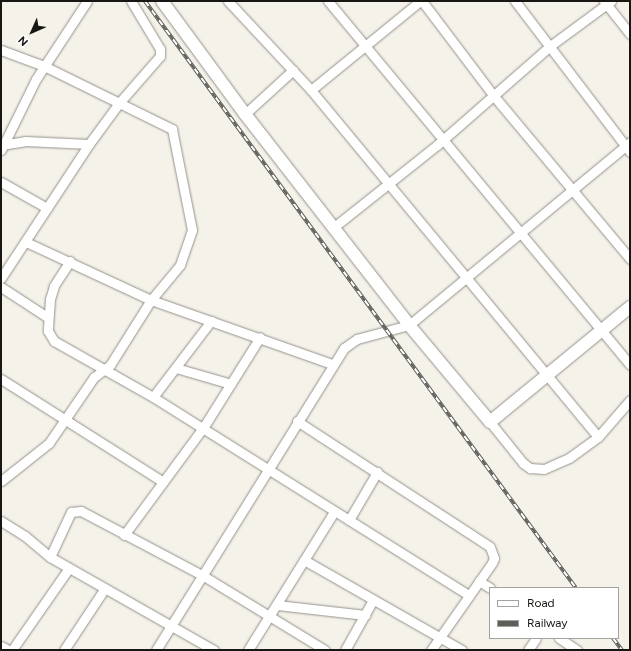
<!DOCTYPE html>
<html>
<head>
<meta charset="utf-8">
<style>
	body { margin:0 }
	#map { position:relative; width:631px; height:651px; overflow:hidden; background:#f5f2ea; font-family:Figtree,sans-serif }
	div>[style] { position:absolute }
	.roads { filter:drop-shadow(0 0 1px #94918b) drop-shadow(0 0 1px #94918b) }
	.street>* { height:9px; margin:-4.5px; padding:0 4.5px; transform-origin:4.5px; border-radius:4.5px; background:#fff }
	.secondary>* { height:12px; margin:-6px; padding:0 6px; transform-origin:6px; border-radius:6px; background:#fff }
	.rail>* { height:3.5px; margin-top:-1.75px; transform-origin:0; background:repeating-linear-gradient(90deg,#fff 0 6px,#605e59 0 12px); box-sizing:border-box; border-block:1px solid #605e59 }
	span { translate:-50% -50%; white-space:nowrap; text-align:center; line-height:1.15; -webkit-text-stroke:3.5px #fff; paint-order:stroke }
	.frame { position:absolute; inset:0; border:2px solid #181714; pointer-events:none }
	.legend { position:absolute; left:489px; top:587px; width:130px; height:52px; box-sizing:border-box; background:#fff; border:1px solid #a3a2a1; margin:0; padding:5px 7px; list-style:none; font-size:12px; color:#181714 }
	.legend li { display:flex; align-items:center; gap:8px; height:20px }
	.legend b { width:20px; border:1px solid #a3a2a1 }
	.north { position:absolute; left:12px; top:12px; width:40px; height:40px; -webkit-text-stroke:3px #fff; paint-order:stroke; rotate:225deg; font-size:11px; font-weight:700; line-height:16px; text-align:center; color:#181714 }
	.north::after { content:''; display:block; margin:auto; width:14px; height:18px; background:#181714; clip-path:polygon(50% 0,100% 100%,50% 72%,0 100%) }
</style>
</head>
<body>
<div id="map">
	<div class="roads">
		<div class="street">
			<i style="left:228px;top:1px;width:122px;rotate:47deg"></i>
			<i style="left:311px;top:90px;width:450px;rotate:50.4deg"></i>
			<i style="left:328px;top:1px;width:473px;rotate:50.3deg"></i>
			<i style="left:422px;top:1px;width:118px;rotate:52.9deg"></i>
			<i style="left:493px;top:95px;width:214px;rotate:50.1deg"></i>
			<i style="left:515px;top:1px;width:190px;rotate:52.7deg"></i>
			<i style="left:604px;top:1px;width:42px;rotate:51.8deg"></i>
			<i style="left:1px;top:50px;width:46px;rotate:20.4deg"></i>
			<i style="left:44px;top:66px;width:143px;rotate:26.2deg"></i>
			<i style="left:172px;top:129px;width:103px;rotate:78.8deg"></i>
			<i style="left:192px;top:230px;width:37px;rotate:109deg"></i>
			<i style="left:180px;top:265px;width:45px;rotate:129.6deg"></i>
			<i style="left:151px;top:300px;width:77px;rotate:122.2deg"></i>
			<i style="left:110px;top:365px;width:20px;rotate:143deg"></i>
			<i style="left:94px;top:377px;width:80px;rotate:124.3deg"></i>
			<i style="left:49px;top:443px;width:61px;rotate:141.6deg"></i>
			<i style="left:311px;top:90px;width:141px;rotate:-39.2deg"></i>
			<i style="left:245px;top:114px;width:65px;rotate:-42.5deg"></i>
			<i style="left:1px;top:145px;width:24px;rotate:-9deg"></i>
			<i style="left:25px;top:141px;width:64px;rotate:2.7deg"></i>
			<i style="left:1px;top:150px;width:79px;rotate:-63.8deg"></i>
			<i style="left:36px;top:79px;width:93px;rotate:-56.8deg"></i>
			<i style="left:1px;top:182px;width:53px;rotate:29.5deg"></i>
			<i style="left:334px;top:227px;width:132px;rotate:-38.5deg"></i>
			<i style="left:437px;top:145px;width:150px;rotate:-41.2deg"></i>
			<i style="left:550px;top:46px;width:76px;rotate:-36.4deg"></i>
			<i style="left:26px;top:242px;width:138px;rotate:24.9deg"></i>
			<i style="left:151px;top:300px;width:192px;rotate:19.5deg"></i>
			<i style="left:70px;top:261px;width:30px;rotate:123deg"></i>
			<i style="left:54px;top:286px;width:14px;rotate:107deg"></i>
			<i style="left:50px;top:299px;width:32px;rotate:94deg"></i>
			<i style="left:48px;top:331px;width:12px;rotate:59deg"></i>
			<i style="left:54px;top:341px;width:114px;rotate:29.5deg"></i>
			<i style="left:153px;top:397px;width:373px;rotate:32.1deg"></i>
			<i style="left:1px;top:278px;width:160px;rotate:-56.7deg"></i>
			<i style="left:89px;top:144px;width:51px;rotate:-53.8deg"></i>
			<i style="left:119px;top:103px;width:62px;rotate:-48.9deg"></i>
			<i style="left:160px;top:56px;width:7px;rotate:-90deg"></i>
			<i style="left:160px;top:49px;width:56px;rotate:-121.1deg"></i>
			<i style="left:1px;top:287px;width:55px;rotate:33.1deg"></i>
			<i style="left:176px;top:368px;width:57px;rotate:16.2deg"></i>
			<i style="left:1px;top:379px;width:192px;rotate:32.4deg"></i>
			<i style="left:153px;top:397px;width:96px;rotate:-52.7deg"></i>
			<i style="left:297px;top:421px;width:230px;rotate:33.1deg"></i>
			<i style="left:490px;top:547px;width:12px;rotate:70deg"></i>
			<i style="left:494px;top:558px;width:5px;rotate:112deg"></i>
			<i style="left:492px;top:563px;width:106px;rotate:125deg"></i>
			<i style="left:490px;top:422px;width:53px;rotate:51.2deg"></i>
			<i style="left:523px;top:463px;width:9px;rotate:36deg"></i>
			<i style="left:530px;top:468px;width:14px;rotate:4deg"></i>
			<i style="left:544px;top:469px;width:27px;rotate:-24deg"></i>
			<i style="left:569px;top:458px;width:36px;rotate:-36deg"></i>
			<i style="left:598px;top:437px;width:49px;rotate:-49.1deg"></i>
			<i style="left:349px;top:520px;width:56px;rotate:-59.7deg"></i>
			<i style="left:1px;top:521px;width:28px;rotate:32deg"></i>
			<i style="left:25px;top:536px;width:33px;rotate:40deg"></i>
			<i style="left:50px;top:557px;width:189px;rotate:29.6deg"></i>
			<i style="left:124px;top:535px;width:133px;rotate:-53.6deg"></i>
			<i style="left:203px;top:428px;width:107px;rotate:-57.9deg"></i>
			<i style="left:50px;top:557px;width:50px;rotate:-65deg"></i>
			<i style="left:71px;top:512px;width:10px;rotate:-6deg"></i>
			<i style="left:81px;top:511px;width:137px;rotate:27.9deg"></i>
			<i style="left:202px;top:575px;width:144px;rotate:31.4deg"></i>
			<i style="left:304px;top:560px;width:182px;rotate:29.7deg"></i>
			<i style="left:479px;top:581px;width:13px;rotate:32deg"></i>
			<i style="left:277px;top:605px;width:89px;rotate:6.5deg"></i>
			<i style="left:559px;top:638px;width:22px;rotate:34deg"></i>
			<i style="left:1px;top:646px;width:8px;rotate:30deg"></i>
			<i style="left:12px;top:650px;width:100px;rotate:-55.2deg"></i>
			<i style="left:64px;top:650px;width:74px;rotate:-56.5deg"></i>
			<i style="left:156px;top:650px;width:356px;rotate:-58.1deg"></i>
			<i style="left:344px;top:348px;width:16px;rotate:-35deg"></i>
			<i style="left:357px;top:339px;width:54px;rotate:-15.1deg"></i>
			<i style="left:409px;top:325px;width:287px;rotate:-39.6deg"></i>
			<i style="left:248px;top:650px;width:163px;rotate:-58.1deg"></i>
			<i style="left:345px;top:650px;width:57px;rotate:-60.8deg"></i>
			<i style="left:528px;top:650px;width:14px;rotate:-56deg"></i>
		</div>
		<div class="secondary">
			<i style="left:162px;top:1px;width:140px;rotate:53.7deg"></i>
			<i style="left:245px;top:114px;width:267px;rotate:52.1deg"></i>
			<i style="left:409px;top:325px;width:126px;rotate:50.1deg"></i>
			<i style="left:490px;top:422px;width:181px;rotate:-39.4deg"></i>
		</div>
	</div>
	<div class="rail">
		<i style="left:145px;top:1px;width:728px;rotate:53.71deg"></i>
		<i style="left:613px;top:638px;width:15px;rotate:53deg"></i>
	</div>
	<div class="frame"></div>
	<ul class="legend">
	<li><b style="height:5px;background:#fff"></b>Road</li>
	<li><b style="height:5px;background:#605e59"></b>Railway</li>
	</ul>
	<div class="north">N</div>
</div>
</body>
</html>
